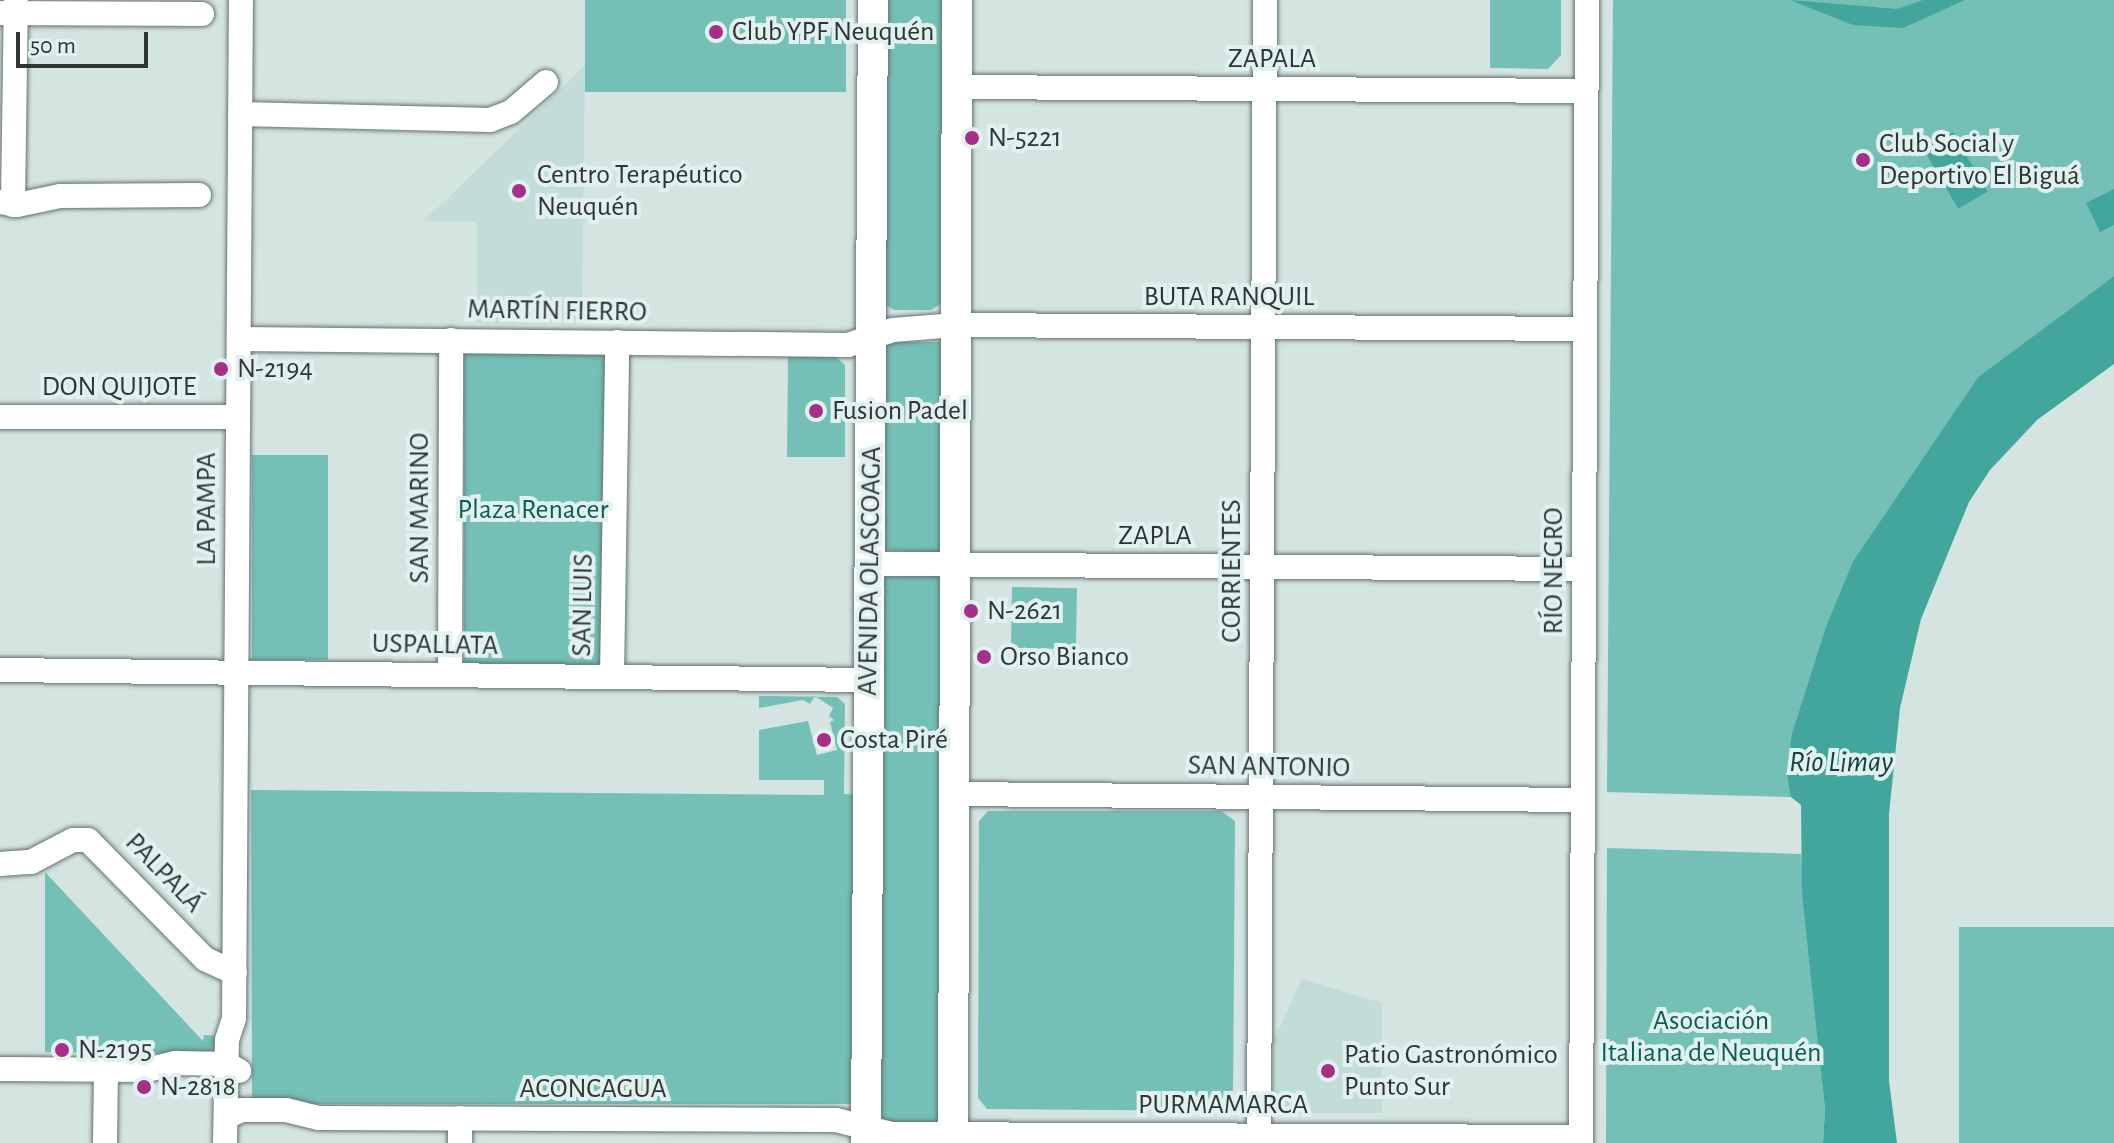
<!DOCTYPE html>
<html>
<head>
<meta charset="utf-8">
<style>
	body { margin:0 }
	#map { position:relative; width:2114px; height:1143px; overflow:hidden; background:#d4e4e1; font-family:"Alegreya Sans",sans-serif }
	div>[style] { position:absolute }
	.built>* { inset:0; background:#c2dcd8 }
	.green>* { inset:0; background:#74bfb6; transform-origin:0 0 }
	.water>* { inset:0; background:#42a69c; transform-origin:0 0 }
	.roads { filter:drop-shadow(0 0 2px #647371) drop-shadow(0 0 2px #647371) }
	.minor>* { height:24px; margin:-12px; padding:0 12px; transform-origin:12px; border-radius:12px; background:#fff }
	.major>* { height:30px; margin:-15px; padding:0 15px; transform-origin:15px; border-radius:15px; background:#fff }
	.dots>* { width:22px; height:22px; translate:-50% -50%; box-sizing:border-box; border:4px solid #e1f1ef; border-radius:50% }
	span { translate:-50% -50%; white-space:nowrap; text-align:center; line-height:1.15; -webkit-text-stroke:8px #e1f1ef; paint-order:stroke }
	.poi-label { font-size:28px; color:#2f3534 }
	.left { translate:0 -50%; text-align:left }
	.street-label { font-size:28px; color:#2f3534 }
	.park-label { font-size:28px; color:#085e57 }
	.water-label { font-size:30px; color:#13403c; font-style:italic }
	.scale { position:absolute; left:16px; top:32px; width:132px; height:36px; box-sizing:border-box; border:4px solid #2f3534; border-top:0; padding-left:10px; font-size:24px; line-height:28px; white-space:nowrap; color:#2f3534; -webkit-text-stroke:6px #e1f1ef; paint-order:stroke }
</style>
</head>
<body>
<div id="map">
	<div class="built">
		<i style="clip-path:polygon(585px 65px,582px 324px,477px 323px,477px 222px,424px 221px)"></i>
		<i style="clip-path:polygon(1302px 979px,1382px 1003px,1382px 1113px,1285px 1113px,1273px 1100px,1273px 1042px)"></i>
	</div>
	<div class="green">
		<i style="left:585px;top:0;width:261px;height:92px"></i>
		<i style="clip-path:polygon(881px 0,947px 0,944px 302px,931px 310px,894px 310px,884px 304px)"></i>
		<i style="clip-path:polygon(1490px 0,1561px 0,1561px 55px,1548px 69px,1490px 68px)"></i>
		<i style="clip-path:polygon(1613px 0,2114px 0,2114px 276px,1978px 377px,1853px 561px,1826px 626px,1792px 733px,1791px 797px,1607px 792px)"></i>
		<i style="clip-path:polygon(887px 342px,942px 342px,940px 553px,883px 550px,879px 353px)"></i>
		<i style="left:464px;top:353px;width:141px;height:313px"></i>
		<i style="clip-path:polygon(788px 357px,836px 357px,845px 365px,845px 457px,787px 457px)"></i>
		<i style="left:252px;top:455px;width:76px;height:205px"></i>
		<i style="clip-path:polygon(936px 575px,943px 581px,938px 1122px,890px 1124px,880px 1120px,883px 577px)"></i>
		<i style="left:1012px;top:587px;width:65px;height:61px;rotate:1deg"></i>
		<i style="clip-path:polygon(759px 696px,837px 697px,845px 704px,844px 794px,859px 795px,855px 1104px,264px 1104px,252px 1100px,251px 790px,824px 795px,824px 780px,759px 780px,759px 730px,808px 721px,817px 755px,837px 750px,830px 722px,834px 720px,829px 716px,833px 708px,815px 696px,810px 704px,803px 700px,759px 708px)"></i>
		<i style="clip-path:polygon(988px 811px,1221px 811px,1235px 821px,1233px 1100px,1223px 1111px,987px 1109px,978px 1098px,979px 821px)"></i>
		<i style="clip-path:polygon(1607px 848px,1801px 854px,1825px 1109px,1823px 1143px,1606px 1143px)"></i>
		<i style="clip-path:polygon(45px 872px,203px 1041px,204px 1035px,219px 1036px,214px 1049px,203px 1054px,45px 1052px)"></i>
		<i style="left:2114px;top:927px;width:216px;height:155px;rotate:90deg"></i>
	</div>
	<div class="water">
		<i style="clip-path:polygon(1790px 0,1897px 9px,1923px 0,1965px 0,1903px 28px,1853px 25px)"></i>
		<i style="left:1953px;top:132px;width:69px;height:34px;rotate:60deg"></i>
		<i style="clip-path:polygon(2114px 189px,2114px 225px,2100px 232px,2086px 203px)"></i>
		<i style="clip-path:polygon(2114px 276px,2114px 364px,2037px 420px,1990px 470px,1969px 502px,1921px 619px,1900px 708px,1889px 814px,1889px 1081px,1897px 1143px,1823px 1143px,1825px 1109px,1802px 893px,1801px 805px,1791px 797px,1787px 775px,1792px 733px,1826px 626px,1853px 561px,1978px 377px)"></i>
	</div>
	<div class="roads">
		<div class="minor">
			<i style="left:1px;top:13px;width:201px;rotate:0.3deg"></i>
			<i style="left:957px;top:87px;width:629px;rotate:0.36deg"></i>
			<i style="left:240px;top:114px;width:250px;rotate:1.4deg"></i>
			<i style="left:490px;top:120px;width:22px;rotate:-21deg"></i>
			<i style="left:511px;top:112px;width:46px;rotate:-40.6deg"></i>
			<i style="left:0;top:202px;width:17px;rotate:10deg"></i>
			<i style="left:17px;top:205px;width:44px;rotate:-11.8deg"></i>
			<i style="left:60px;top:196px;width:139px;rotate:-0.4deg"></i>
			<i style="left:13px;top:205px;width:205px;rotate:-89.2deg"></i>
			<i style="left:239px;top:339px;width:609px;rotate:0.56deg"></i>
			<i style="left:848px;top:345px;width:47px;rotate:-18.4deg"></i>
			<i style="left:893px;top:330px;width:63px;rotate:-4.5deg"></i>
			<i style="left:956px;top:325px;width:629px;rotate:0.36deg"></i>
			<i style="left:0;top:417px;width:238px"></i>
			<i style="left:869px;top:564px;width:715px;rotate:0.4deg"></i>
			<i style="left:0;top:670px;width:869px;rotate:0.66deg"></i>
			<i style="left:450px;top:675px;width:335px;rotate:-89.8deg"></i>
			<i style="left:612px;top:677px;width:335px;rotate:-89.1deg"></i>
			<i style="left:955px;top:794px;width:628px;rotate:0.55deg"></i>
			<i style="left:0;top:864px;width:31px;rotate:-4deg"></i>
			<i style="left:31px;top:862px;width:47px;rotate:-27.6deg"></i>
			<i style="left:73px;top:840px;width:15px"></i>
			<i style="left:88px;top:840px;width:167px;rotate:45.5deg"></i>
			<i style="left:205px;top:959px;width:33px;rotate:25deg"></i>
			<i style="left:0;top:1069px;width:147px;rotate:0.4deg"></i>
			<i style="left:147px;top:1070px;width:30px;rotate:-14deg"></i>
			<i style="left:176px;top:1063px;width:51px;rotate:1.1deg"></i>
			<i style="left:227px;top:1064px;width:14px;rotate:30deg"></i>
			<i style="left:226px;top:1117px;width:17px;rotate:-24deg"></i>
			<i style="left:242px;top:1110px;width:44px"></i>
			<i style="left:286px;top:1110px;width:34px;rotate:14deg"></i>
			<i style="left:319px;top:1118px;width:517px;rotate:0.22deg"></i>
			<i style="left:836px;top:1120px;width:58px;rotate:14deg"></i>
			<i style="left:892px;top:1134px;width:689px;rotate:0.25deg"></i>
			<i style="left:105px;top:1143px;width:74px;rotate:-89.2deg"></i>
			<i style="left:225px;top:1143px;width:103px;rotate:-88.9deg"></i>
			<i style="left:227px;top:1040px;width:22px;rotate:-72deg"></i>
			<i style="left:234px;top:1019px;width:1019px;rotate:-89.61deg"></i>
			<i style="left:460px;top:1143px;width:25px;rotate:-90deg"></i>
			<i style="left:1259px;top:1143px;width:1143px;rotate:-89.7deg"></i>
			<i style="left:1581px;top:1143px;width:1143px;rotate:-89.7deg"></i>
		</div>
		<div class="major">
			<i style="left:866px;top:1143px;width:1143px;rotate:-89.65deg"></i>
			<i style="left:953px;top:1143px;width:1143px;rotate:-89.8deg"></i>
		</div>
	</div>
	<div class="dots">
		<i style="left:716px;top:32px;background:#a63089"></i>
		<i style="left:972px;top:138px;background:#a63089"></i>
		<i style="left:1863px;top:160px;background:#a63089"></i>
		<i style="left:519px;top:191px;background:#a63089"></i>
		<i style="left:221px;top:369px;background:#a63089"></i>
		<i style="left:816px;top:411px;background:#a63089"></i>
		<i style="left:971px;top:611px;background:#a63089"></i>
		<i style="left:984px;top:657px;background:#a63089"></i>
		<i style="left:824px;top:740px;background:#a63089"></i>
		<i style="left:62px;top:1050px;background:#a63089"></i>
		<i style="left:1328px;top:1071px;background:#a63089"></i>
		<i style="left:144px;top:1087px;background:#a63089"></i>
	</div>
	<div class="poi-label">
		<span class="left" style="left:732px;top:32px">Club YPF Neuquén</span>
		<span class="left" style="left:988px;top:138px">N-5221</span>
		<span class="left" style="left:1879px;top:160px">Club Social y<br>Deportivo El Biguá</span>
		<span class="left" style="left:537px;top:191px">Centro Terapéutico<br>Neuquén</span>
		<span class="left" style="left:237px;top:369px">N-2194</span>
		<span class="left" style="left:832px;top:411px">Fusion Padel</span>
		<span class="left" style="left:987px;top:611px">N-2621</span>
		<span class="left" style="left:1000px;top:657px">Orso Bianco</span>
		<span class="left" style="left:840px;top:740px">Costa Piré</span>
		<span class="left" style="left:78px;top:1050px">N-2195</span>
		<span class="left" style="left:1344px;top:1071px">Patio Gastronómico<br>Punto Sur</span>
		<span class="left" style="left:160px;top:1087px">N-2818</span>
	</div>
	<div class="street-label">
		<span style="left:1272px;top:59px">ZAPALA</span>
		<span style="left:1229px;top:297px">BUTA RANQUIL</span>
		<span style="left:557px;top:311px;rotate:1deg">MARTÍN FIERRO</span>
		<span style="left:119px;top:387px">DON QUIJOTE</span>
		<span style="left:420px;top:508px;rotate:-90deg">SAN MARINO</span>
		<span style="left:207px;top:509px;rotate:-90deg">LA PAMPA</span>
		<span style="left:1155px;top:536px">ZAPLA</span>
		<span style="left:870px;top:571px;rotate:-89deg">AVENIDA OLASCOAGA</span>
		<span style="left:1232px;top:571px;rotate:-90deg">CORRIENTES</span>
		<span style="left:1554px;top:571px;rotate:-90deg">RÍO NEGRO</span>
		<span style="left:583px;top:605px;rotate:-89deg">SAN LUIS</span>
		<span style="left:435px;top:645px;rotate:1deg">USPALLATA</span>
		<span style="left:1269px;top:767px;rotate:1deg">SAN ANTONIO</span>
		<span style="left:164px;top:873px;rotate:46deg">PALPALÁ</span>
		<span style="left:593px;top:1089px">ACONCAGUA</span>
		<span style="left:1223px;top:1105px">PURMAMARCA</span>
	</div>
	<div class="park-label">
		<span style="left:533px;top:510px">Plaza Renacer</span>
		<span style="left:1711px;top:1037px">Asociación<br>Italiana de Neuquén</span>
	</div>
	<div class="water-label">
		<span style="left:1841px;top:762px">Río Limay</span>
	</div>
	<div class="scale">50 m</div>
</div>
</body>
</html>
